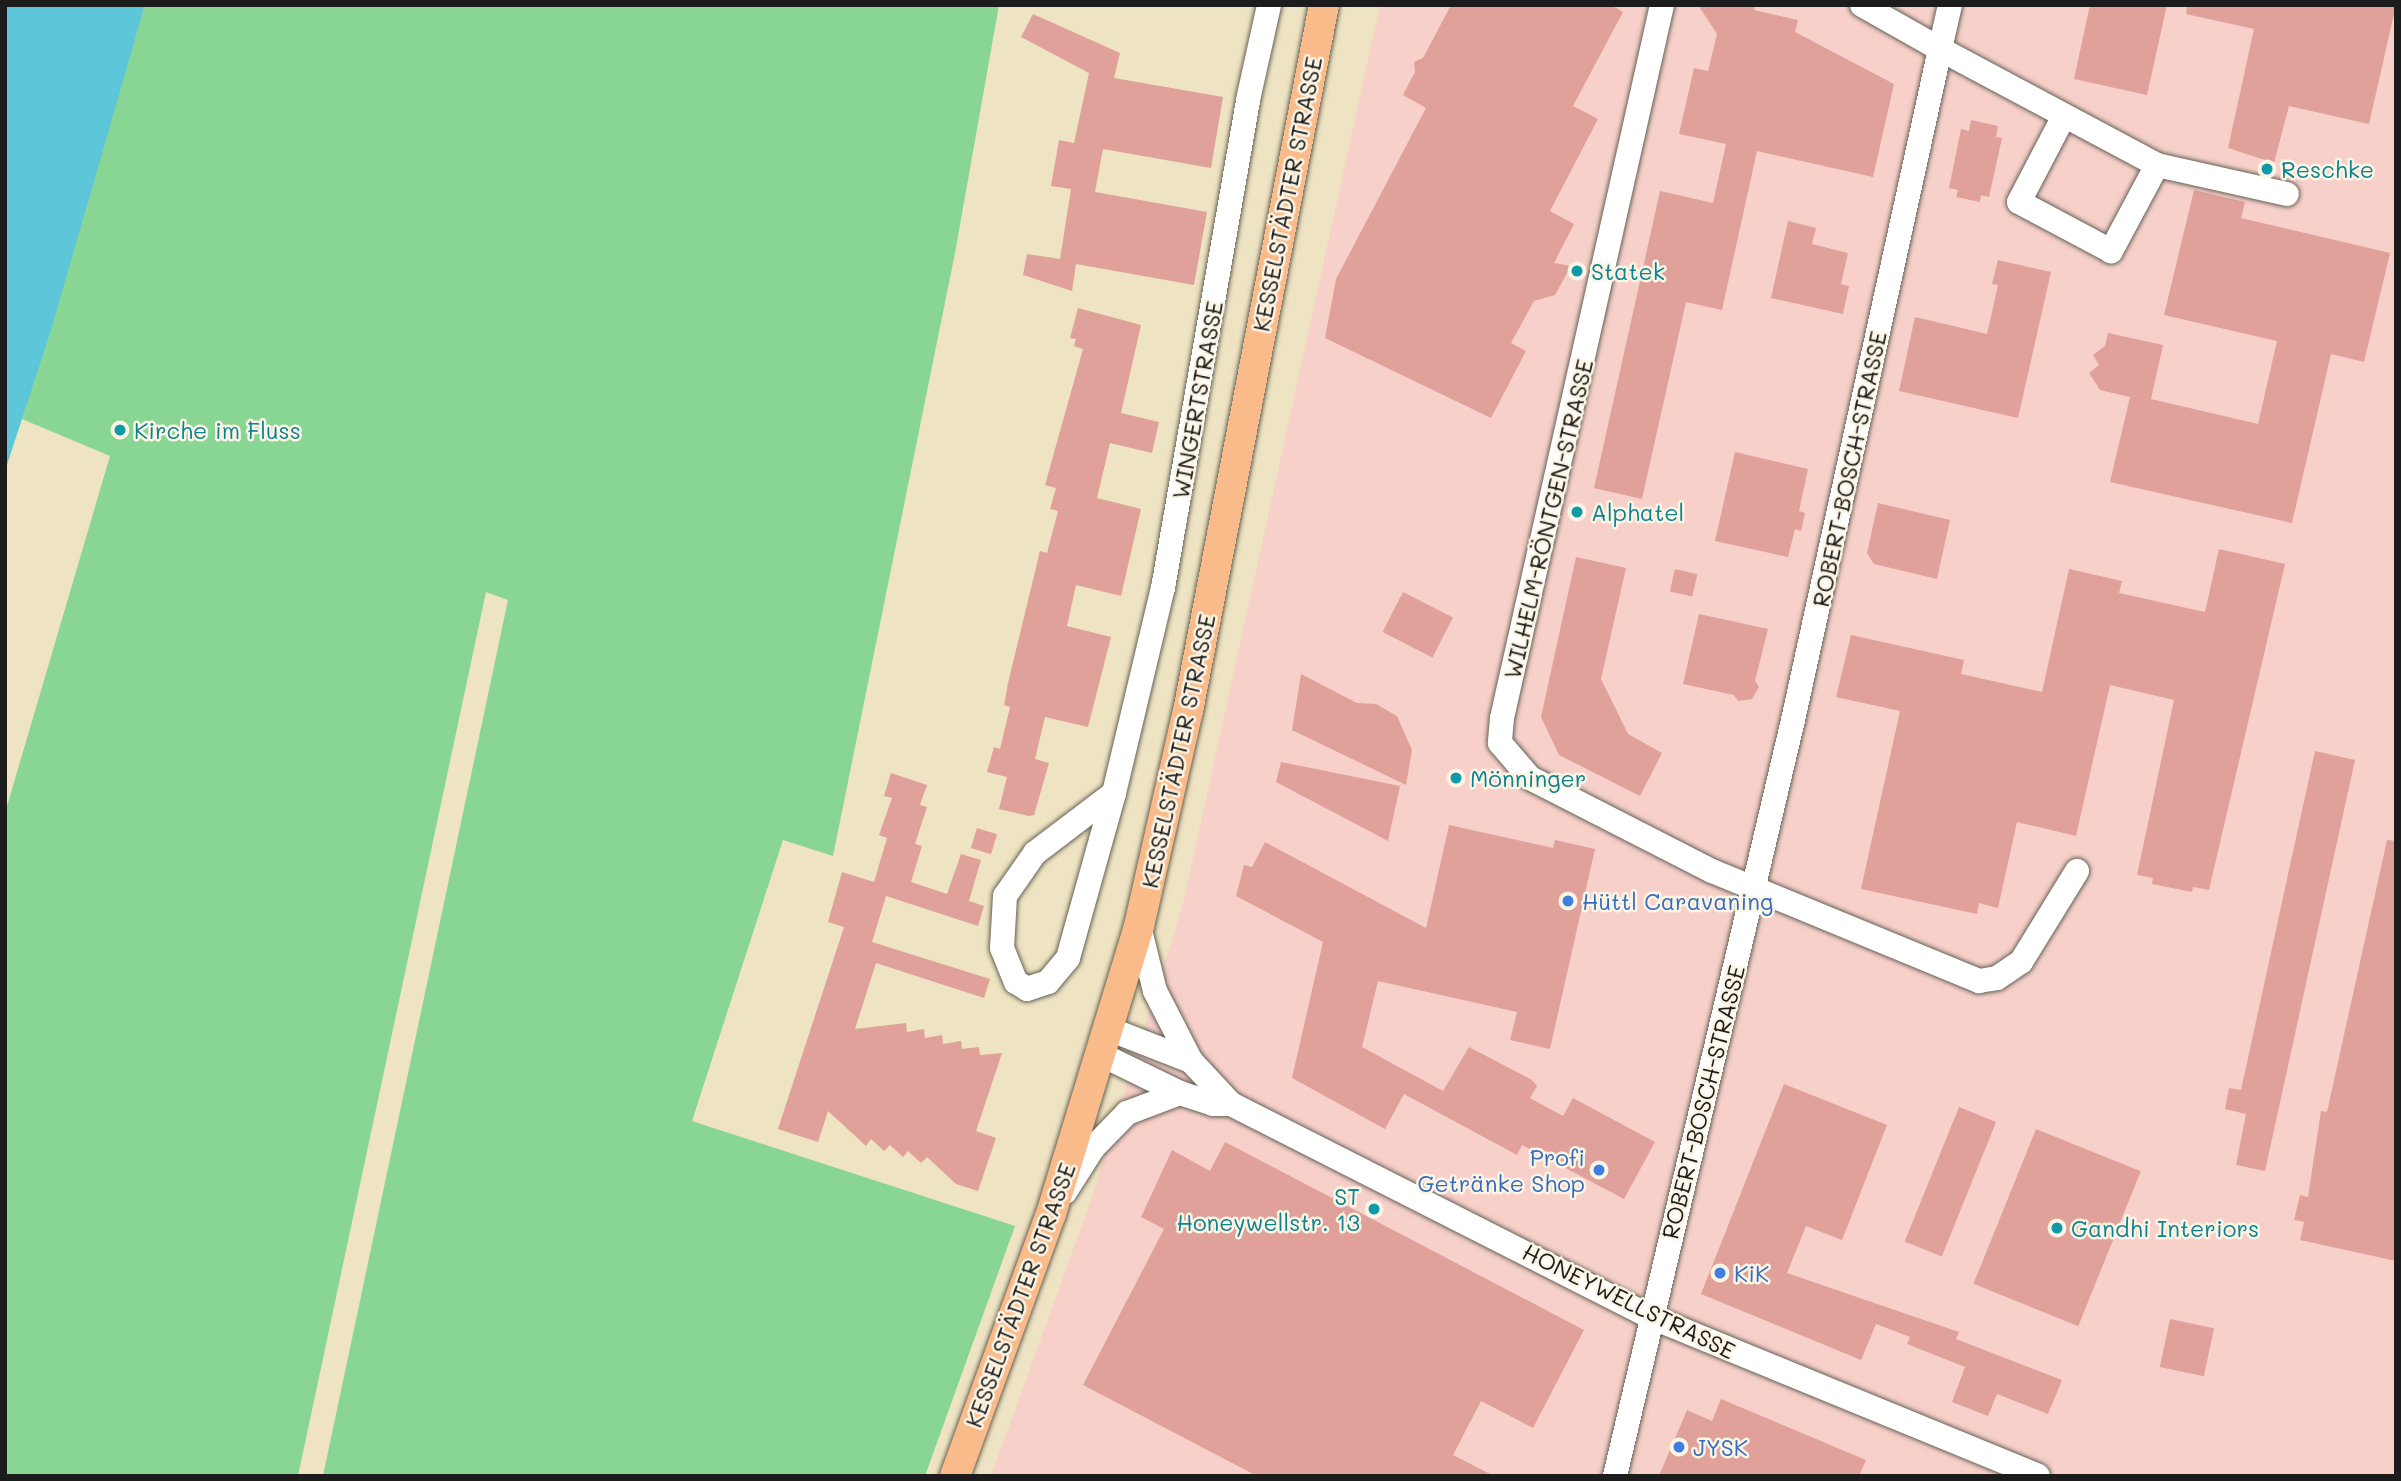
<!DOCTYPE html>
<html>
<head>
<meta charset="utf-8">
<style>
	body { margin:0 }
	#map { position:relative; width:2401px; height:1481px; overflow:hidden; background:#eee3c2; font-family:Mali,sans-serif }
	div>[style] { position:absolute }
	.built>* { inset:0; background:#f7d0ca }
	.green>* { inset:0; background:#89d593 }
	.water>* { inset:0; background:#5dc6d9 }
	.building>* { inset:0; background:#dfa19a; transform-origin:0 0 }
	.roads { filter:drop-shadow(0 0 2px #666256) drop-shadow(0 0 2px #666256) }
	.minor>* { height:24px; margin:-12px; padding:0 12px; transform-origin:12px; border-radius:12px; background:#fff }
	.major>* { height:30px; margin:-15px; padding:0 15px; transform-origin:15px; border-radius:15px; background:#fabb8b }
	.dots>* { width:19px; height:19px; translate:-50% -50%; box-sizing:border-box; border:4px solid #fcf5e5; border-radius:50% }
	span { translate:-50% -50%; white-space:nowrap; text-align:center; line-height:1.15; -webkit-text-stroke:5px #fcf5e5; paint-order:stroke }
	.culture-label { font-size:23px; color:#0d838f }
	.left { translate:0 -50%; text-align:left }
	.right { translate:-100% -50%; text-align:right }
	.street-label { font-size:23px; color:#1c1c1c }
	.shop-label { font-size:23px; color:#366cbe }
	.frame { position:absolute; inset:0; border:7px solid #1c1c1c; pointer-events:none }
</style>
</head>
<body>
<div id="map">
	<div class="built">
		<i style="clip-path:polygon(1380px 5px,2396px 5px,2396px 1476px,991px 1476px,1090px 1203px,1183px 904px)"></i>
	</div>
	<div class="green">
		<i style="clip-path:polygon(145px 5px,999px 5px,955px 253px,833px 856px,783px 840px,692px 1121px,1015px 1226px,925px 1476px,323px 1476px,508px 600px,486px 592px,298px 1476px,5px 1476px,5px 813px,110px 456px,22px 419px)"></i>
	</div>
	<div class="water">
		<i style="clip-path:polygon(5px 5px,145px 5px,51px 330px,5px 471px)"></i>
	</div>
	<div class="building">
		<i style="clip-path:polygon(1451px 5px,1611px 5px,1623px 12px,1573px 106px,1598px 119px,1550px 211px,1574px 224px,1554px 263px,1571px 266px,1555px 295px,1534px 301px,1511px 343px,1526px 351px,1491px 418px,1325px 338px,1336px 279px,1426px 108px,1403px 95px,1415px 72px,1414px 62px,1423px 58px)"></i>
		<i style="clip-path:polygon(1698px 5px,1755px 5px,1754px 10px,1798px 20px,1795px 32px,1894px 84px,1873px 177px,1757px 151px,1722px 310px,1686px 302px,1642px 499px,1594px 488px,1660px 191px,1713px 203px,1726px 144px,1679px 134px,1694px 68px,1708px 71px,1717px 34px)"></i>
		<i style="clip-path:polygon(2090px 5px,2167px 5px,2147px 95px,2074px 79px)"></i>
		<i style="clip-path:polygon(2187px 5px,2396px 5px,2369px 124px,2289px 106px,2274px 163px,2228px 148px,2254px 29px,2186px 14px)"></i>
		<i style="clip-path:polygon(1033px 14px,1120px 53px,1114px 78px,1223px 97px,1211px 168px,1103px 149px,1095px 192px,1207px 212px,1194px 285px,1076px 264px,1072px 291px,1023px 275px,1027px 254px,1060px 259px,1071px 189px,1051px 186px,1059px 140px,1074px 143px,1089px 73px,1021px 37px)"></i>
		<i style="clip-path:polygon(1971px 120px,1998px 126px,1996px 137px,2002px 138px,1989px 197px,1981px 195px,1980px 202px,1956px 197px,1958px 190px,1949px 188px,1961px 129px,1969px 131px)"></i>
		<i style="clip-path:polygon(2194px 190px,2245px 202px,2241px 218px,2390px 253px,2364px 362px,2331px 354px,2292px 523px,2110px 482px,2130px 397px,2100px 390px,2089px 373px,2099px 365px,2093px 355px,2105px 346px,2108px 333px,2163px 345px,2151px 399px,2258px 424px,2277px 341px,2164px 315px)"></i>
		<i style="clip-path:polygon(1788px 221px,1816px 228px,1812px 244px,1848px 253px,1841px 284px,1849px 286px,1843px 314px,1771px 298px)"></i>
		<i style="clip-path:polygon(1998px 260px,2051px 272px,2018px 418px,1899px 391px,1915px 317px,1987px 334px,1998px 285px,1992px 284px)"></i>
		<i style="clip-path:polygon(1078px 308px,1141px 325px,1121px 413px,1159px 422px,1152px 453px,1110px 443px,1097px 498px,1141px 509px,1121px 596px,1076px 585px,1067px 626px,1111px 637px,1088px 727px,1045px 717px,1035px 759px,1049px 763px,1034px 815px,1029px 816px,999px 809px,1007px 777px,987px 772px,994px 747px,1000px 749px,1010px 707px,1004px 705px,1008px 683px,1040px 551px,1047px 553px,1058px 511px,1050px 509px,1056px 488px,1045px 485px,1083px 349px,1074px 346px,1076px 339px,1070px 338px)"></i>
		<i style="clip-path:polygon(1735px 452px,1808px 469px,1799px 511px,1805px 513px,1801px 531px,1795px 529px,1788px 557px,1715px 541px)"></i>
		<i style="clip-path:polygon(1878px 503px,1950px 520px,1937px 579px,1874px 564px,1867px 553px)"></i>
		<i style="clip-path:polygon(2219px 549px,2285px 564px,2209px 890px,2193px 887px,2192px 892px,2152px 884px,2153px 878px,2137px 875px,2174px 700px,2110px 685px,2076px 836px,2017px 822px,1998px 908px,1979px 903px,1977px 914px,1861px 889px,1900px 711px,1836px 697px,1851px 635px,1964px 660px,1961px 674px,2042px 692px,2069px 569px,2122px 581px,2119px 593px,2205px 612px)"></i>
		<i style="clip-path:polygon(1576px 557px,1626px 568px,1601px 679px,1628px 734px,1662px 753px,1640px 796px,1559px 755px,1541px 717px)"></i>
		<i style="left:1675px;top:569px;width:23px;height:23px;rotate:13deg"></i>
		<i style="left:1403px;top:592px;width:56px;height:45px;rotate:27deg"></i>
		<i style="clip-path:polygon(1699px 614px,1768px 629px,1755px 681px,1759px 687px,1752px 699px,1738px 701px,1734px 695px,1683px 684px)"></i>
		<i style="clip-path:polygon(1301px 674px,1357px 703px,1376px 704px,1397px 716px,1412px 750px,1406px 785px,1292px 730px)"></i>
		<i style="clip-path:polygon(2315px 751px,2355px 760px,2265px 1171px,2236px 1165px,2246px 1114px,2225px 1109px,2229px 1088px,2241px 1090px)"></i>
		<i style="clip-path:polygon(1281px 762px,1400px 786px,1388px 841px,1276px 782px)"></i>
		<i style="clip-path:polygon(891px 773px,927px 785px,920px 805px,927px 807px,915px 844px,922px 846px,911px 882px,947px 894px,961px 854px,981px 860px,969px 901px,984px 906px,978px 926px,886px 896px,872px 942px,990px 979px,984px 998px,876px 963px,855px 1029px,906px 1023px,907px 1032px,924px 1029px,925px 1038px,942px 1035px,943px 1044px,961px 1041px,962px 1049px,979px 1047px,980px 1055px,1002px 1053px,976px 1131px,996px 1138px,978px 1191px,956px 1184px,927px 1157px,921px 1163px,908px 1151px,903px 1157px,890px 1145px,884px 1151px,871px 1139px,866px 1146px,828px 1111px,818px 1142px,778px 1129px,844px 927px,828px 922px,842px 872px,874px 882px,887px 838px,879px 835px,892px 798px,884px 796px)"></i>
		<i style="clip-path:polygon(1449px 825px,1553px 848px,1555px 840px,1595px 849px,1550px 1049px,1510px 1040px,1517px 1012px,1378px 981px,1362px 1047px,1443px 1091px,1469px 1047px,1532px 1080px,1537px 1086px,1530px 1098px,1563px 1116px,1573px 1098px,1655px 1142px,1624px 1199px,1522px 1145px,1517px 1155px,1404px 1094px,1385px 1129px,1292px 1078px,1323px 942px,1236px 896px,1244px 865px,1252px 867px,1265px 842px,1426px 928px)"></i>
		<i style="left:977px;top:828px;width:21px;height:21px;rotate:17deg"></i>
		<i style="clip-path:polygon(2387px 840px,2396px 841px,2396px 1261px,2300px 1240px,2304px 1222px,2294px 1220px,2300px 1195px,2308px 1197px,2321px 1111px,2327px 1112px)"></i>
		<i style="clip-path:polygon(1784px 1084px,1887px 1125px,1842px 1240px,1806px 1226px,1787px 1273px,1959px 1332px,1956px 1339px,2062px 1380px,2048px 1414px,1997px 1394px,1988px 1416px,1952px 1402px,1965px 1367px,1907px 1344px,1910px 1337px,1876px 1324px,1861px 1360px,1701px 1294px)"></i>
		<i style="left:1959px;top:1107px;width:40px;height:145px;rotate:22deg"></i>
		<i style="left:2036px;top:1129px;width:113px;height:167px;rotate:22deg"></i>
		<i style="clip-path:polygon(1225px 1142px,1584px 1330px,1533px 1428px,1481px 1401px,1453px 1455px,1494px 1476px,1257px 1476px,1083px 1385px,1164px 1229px,1141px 1217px,1172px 1150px,1210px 1171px)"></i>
		<i style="left:2170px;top:1319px;width:45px;height:49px;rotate:12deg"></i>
		<i style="clip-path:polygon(1721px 1399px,1866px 1460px,1859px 1476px,1659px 1476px,1687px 1410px,1712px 1421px)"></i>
	</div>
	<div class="roads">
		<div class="minor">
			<i style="left:1662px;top:5px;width:731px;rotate:102.65deg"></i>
			<i style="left:1502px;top:718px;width:25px;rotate:95deg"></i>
			<i style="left:1500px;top:743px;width:46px;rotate:49.4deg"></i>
			<i style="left:1530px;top:778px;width:204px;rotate:27.1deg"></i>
			<i style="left:1712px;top:871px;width:289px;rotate:22.4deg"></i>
			<i style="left:1979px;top:981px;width:18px;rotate:-9deg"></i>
			<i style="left:1997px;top:978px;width:29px;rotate:-34deg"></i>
			<i style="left:2021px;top:962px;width:107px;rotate:-58.4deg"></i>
			<i style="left:1862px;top:5px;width:90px;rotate:29.4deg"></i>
			<i style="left:1940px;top:49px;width:45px;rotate:-77.2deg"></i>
			<i style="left:2157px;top:165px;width:133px;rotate:12.6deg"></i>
			<i style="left:1114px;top:793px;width:99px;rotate:142.8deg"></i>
			<i style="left:1035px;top:853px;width:52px;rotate:124.9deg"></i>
			<i style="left:1005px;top:896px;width:52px;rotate:93.3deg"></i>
			<i style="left:1002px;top:948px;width:37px;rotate:68deg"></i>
			<i style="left:1016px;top:982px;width:13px;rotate:32deg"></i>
			<i style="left:1027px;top:989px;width:22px;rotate:-18deg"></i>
			<i style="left:1048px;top:982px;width:31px;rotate:-50deg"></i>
			<i style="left:1068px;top:958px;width:171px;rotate:-74.4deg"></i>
			<i style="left:1114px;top:793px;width:211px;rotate:-76.6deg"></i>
			<i style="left:1163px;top:588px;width:495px;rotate:-80.1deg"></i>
			<i style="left:1248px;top:100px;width:97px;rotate:-77.5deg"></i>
			<i style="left:1139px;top:926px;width:67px;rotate:76.2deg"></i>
			<i style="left:1155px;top:991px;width:79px;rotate:62.8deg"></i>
			<i style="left:1109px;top:1029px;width:88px;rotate:21.3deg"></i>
			<i style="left:1191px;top:1061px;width:59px;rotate:47.1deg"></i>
			<i style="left:1231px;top:1104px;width:471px;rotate:26.9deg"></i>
			<i style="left:1651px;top:1317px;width:418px;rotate:22.3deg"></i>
			<i style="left:1102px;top:1055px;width:87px;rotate:26deg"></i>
			<i style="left:1180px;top:1093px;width:35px;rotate:18deg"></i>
			<i style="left:1213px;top:1104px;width:18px"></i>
			<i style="left:1065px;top:1192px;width:52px;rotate:-57.5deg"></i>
			<i style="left:1093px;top:1148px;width:49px;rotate:-45.8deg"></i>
			<i style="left:1127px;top:1113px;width:57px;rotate:-20.7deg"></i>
			<i style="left:1615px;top:1476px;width:777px;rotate:-76.75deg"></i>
			<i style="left:1793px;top:720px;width:687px;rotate:-77.64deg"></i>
			<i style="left:1940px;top:49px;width:246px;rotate:28.1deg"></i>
			<i style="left:2157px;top:165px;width:98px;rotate:118.1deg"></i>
			<i style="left:2111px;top:251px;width:104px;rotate:-152deg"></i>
			<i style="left:2019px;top:202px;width:97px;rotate:-62.4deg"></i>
		</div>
		<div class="major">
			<i style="left:955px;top:1476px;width:279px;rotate:-69.9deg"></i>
			<i style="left:1051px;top:1214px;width:301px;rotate:-73deg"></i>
			<i style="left:1139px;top:926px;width:221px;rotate:-77.2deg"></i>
			<i style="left:1188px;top:711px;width:719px;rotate:-79.1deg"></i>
		</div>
	</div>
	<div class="dots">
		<i style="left:2267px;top:169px;background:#0f9aa8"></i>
		<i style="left:1577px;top:271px;background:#0f9aa8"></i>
		<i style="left:120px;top:430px;background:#0f9aa8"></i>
		<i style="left:1577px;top:512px;background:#0f9aa8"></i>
		<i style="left:1456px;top:778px;background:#0f9aa8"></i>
		<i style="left:1568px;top:901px;background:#3f7fe0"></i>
		<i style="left:1599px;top:1170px;background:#3f7fe0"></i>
		<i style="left:1374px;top:1209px;background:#0f9aa8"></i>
		<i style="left:2057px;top:1228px;background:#0f9aa8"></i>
		<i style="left:1720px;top:1273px;background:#3f7fe0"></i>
		<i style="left:1679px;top:1447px;background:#3f7fe0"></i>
	</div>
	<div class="culture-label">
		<span class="left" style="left:2281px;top:169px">Reschke</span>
		<span class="left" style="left:1591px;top:271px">Statek</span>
		<span class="left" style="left:134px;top:430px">Kirche im Fluss</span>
		<span class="left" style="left:1591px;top:512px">Alphatel</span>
		<span class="left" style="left:1470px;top:778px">Mönninger</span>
		<span class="right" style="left:1360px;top:1209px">ST<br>Honeywellstr. 13</span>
		<span class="left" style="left:2071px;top:1228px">Gandhi Interiors</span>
	</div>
	<div class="street-label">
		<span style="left:1287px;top:194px;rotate:-79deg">KESSELSTÄDTER STRASSE</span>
		<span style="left:1197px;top:400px;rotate:-80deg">WINGERTSTRASSE</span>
		<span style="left:1849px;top:469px;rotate:-78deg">ROBERT-BOSCH-STRASSE</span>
		<span style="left:1548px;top:519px;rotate:-77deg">WILHELM-RÖNTGEN-STRASSE</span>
		<span style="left:1178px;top:751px;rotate:-78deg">KESSELSTÄDTER STRASSE</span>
		<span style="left:1703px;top:1102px;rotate:-76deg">ROBERT-BOSCH-STRASSE</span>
		<span style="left:1020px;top:1295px;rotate:-70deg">KESSELSTÄDTER STRASSE</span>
		<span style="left:1629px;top:1301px;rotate:26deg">HONEYWELLSTRASSE</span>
	</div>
	<div class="shop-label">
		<span class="left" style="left:1582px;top:901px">Hüttl Caravaning</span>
		<span class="right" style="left:1585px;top:1170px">Profi<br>Getränke Shop</span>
		<span class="left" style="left:1734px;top:1273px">KiK</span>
		<span class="left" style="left:1693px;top:1447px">JYSK</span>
	</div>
	<div class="frame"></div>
</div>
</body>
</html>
